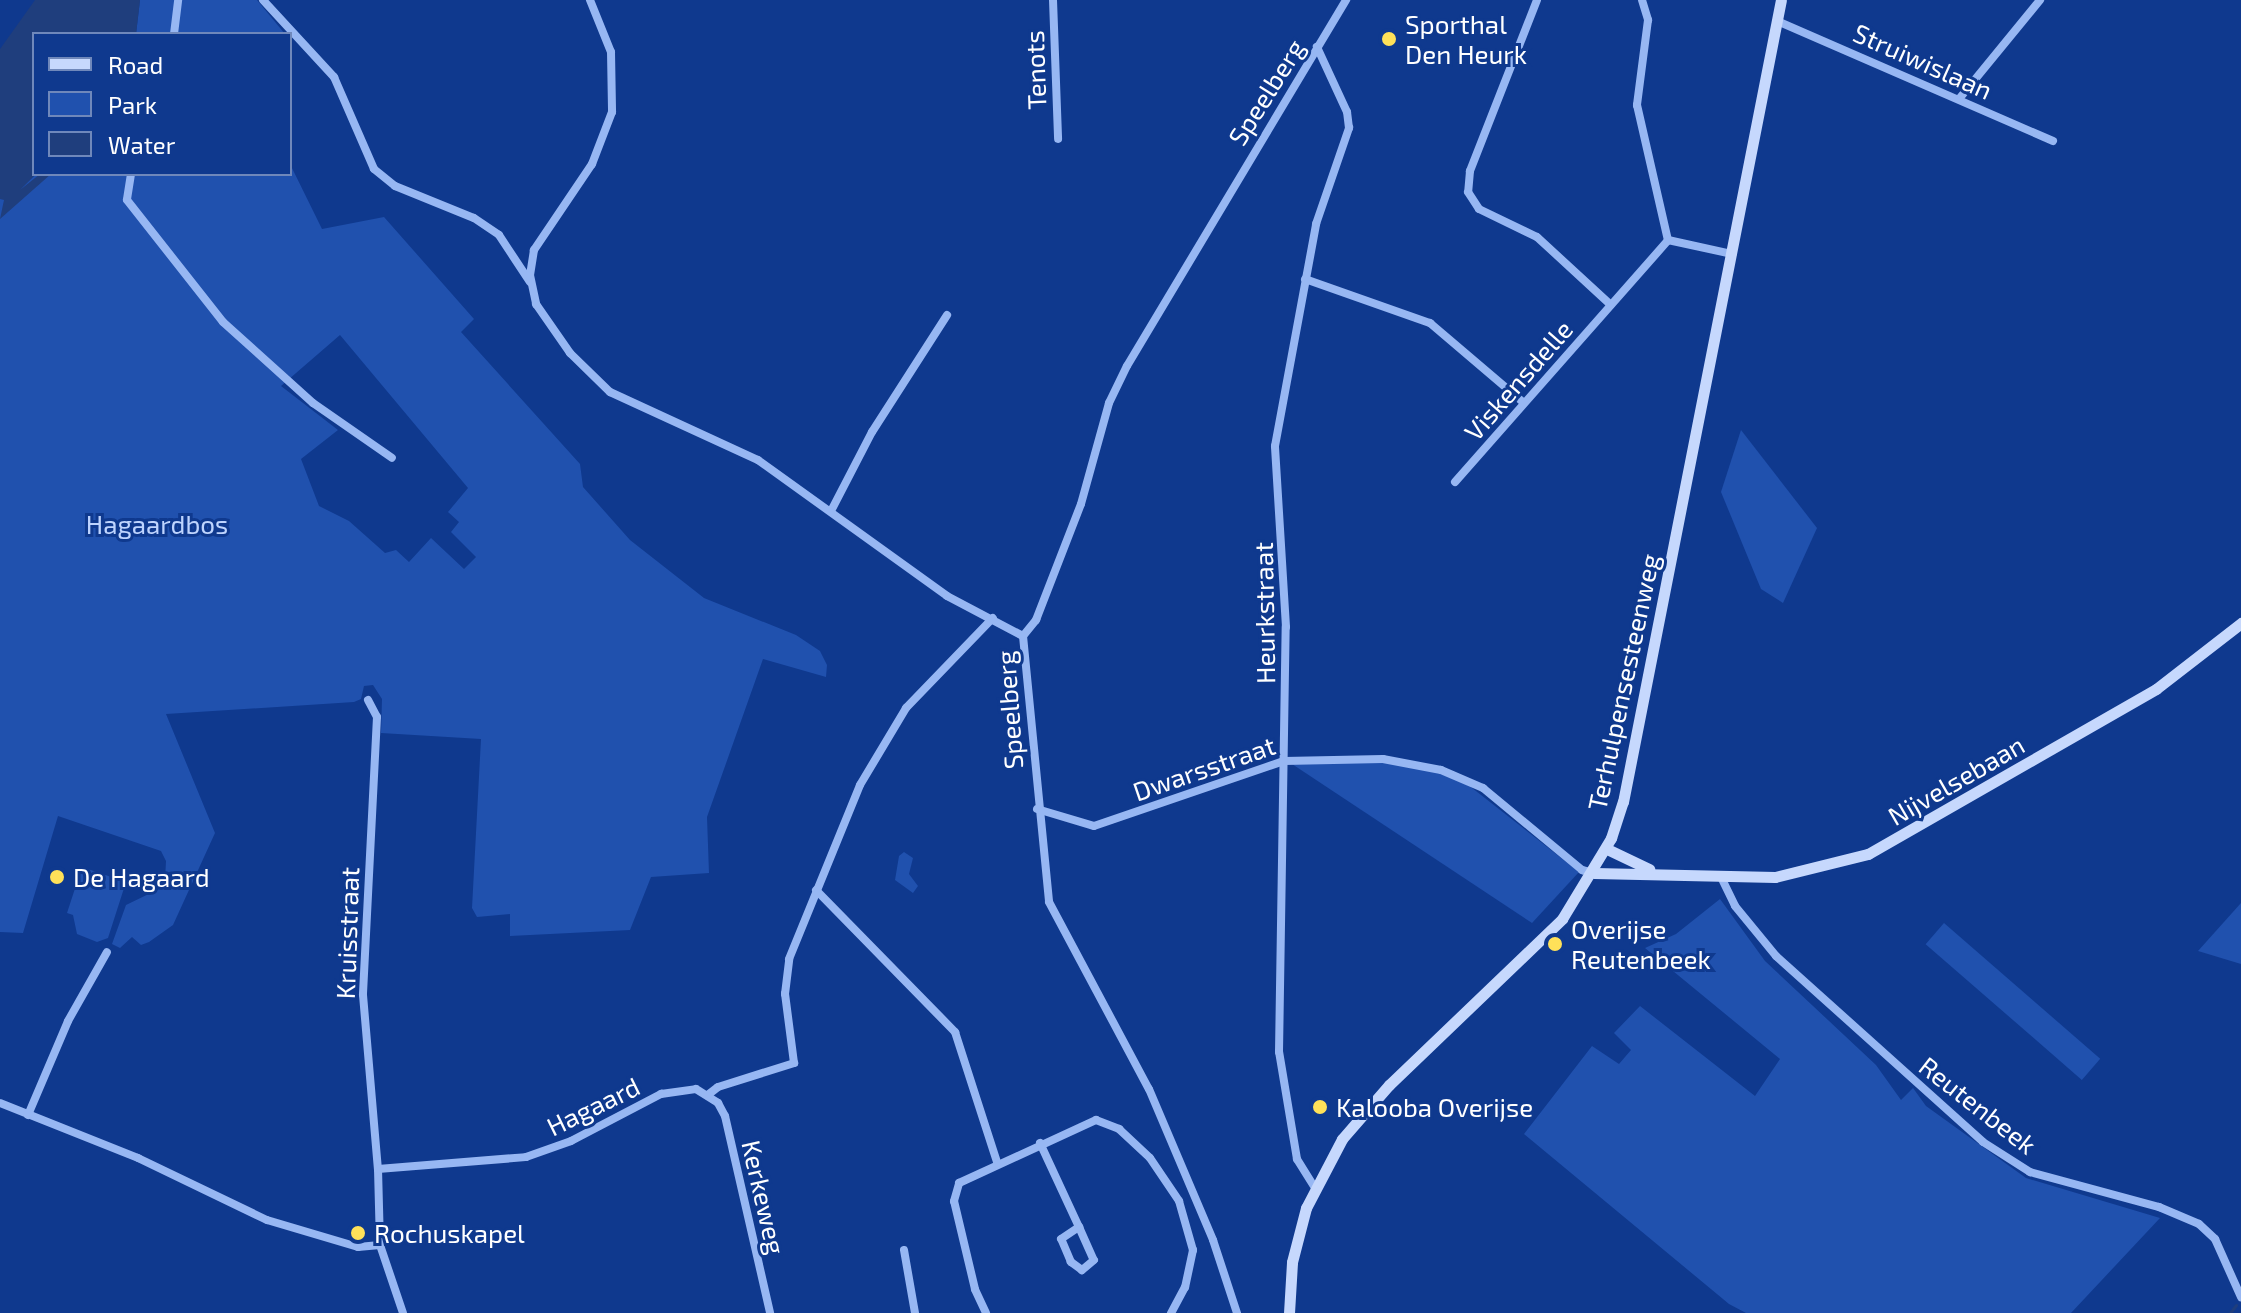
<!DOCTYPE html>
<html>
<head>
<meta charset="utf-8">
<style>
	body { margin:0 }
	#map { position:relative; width:2241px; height:1313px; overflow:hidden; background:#0f398e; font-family:"Exo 2",sans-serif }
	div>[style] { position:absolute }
	.green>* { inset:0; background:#2051ae; transform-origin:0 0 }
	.water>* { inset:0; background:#1f3e7d }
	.stream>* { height:3px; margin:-1.5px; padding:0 1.5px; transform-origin:1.5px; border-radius:1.5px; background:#1f3e7d }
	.minor>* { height:8px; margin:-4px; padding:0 4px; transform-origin:4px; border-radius:4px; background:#97b7f3 }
	.secondary>* { height:11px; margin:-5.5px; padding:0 5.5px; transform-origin:5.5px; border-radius:5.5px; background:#c6d8fd }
	.dots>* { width:22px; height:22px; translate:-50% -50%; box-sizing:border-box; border:4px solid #0f398e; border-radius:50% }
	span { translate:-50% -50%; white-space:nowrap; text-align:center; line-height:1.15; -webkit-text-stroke:6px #0f398e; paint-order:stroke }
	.poi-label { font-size:26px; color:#fff }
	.left { translate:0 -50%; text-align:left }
	.street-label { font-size:26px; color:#fff }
	.park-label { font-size:26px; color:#bed4fe }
	.legend { position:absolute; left:32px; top:32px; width:260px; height:144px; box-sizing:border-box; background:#0f398e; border:2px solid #6f88bb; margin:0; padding:10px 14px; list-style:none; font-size:24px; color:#fff }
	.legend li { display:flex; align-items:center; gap:16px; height:40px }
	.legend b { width:40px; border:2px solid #6f88bb }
</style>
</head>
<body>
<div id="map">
	<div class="green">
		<i style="clip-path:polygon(140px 0,257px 0,285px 34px,136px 34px)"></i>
		<i style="clip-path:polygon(evenodd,290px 164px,322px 229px,384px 217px,474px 319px,461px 332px,580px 464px,583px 487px,630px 540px,704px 598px,796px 635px,820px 651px,827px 665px,826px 677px,763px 659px,707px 817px,709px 873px,651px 877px,630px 930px,510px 936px,510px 914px,477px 917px,472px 908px,481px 739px,381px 733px,382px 699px,373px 685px,364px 686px,361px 699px,354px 702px,166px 714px,215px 833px,173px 925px,149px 942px,141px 945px,132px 937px,120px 948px,112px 944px,126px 905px,159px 889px,165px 880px,166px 861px,161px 851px,58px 816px,23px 933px,0 932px,0 199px,13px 196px,36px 174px,290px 174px,290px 164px,340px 335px,468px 488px,448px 512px,459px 522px,451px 532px,476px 557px,464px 569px,431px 538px,409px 562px,396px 550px,385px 553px,349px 521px,319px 506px,301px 459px,338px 430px,281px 386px,340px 335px)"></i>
		<i style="clip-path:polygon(1741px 430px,1817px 528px,1783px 603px,1761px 589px,1721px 492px)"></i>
		<i style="clip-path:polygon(1376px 761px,1427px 769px,1467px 784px,1579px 872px,1532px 923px,1292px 764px)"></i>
		<i style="clip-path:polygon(904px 852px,913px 858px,909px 874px,918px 886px,913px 893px,895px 880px,899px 856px)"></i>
		<i style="clip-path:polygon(82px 867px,126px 882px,108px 938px,97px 942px,77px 934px,73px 915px,67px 913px)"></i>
		<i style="clip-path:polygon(1720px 899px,1765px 961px,1876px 1065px,1901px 1100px,1913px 1088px,1926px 1106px,2026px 1178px,2160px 1218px,2071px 1313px,1746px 1313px,1729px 1304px,1524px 1134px,1592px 1046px,1619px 1064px,1631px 1050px,1614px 1033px,1640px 1006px,1755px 1096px,1780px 1059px,1645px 948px,1676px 934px)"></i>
		<i style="clip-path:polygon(2241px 903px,2241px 964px,2198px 951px)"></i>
		<i style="left:1944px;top:923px;width:207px;height:28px;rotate:41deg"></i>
	</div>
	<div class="water">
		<i style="clip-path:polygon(35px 0,140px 0,136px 34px,34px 34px,36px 174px,20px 190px,40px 174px,51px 174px,0 219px,4px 200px,0 199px,0 49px)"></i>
	</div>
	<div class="stream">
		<i style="left:2230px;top:1313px;width:10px;rotate:-53deg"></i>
	</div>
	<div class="minor">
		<i style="left:263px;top:0;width:105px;rotate:47.3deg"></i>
		<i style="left:334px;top:77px;width:100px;rotate:66.5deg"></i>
		<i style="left:374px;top:169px;width:27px;rotate:39deg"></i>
		<i style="left:395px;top:186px;width:85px;rotate:22.1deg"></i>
		<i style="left:474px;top:218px;width:30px;rotate:34deg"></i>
		<i style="left:499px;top:235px;width:56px;rotate:56.6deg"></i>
		<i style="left:590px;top:0;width:56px;rotate:68deg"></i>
		<i style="left:611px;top:52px;width:60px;rotate:89deg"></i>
		<i style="left:612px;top:112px;width:56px;rotate:111deg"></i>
		<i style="left:592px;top:164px;width:104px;rotate:124deg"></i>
		<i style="left:534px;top:250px;width:25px;rotate:99deg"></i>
		<i style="left:530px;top:275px;width:30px;rotate:78deg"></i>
		<i style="left:536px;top:304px;width:60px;rotate:55.2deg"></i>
		<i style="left:570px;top:353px;width:56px;rotate:44.3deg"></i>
		<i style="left:610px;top:392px;width:163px;rotate:24.7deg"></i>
		<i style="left:758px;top:460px;width:233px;rotate:35.7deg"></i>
		<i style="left:947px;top:596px;width:86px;rotate:27.8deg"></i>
		<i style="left:1023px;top:636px;width:267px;rotate:84.4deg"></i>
		<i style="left:1049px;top:902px;width:212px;rotate:61.9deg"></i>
		<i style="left:1149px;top:1089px;width:164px;rotate:67deg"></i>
		<i style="left:1213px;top:1240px;width:77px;rotate:71.8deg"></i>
		<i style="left:1053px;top:0;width:139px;rotate:87.9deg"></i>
		<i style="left:1537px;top:0;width:184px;rotate:111.4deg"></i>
		<i style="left:1470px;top:171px;width:21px;rotate:95deg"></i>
		<i style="left:1468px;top:192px;width:20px;rotate:57deg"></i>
		<i style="left:1479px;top:209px;width:64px;rotate:25.8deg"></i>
		<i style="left:1537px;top:237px;width:100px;rotate:42.6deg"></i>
		<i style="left:1642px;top:0;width:21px;rotate:73deg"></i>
		<i style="left:1648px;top:20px;width:86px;rotate:97.4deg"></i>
		<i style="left:1637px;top:105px;width:139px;rotate:77.1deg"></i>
		<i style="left:1777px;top:21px;width:301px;rotate:23.5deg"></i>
		<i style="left:174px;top:34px;width:34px;rotate:-83deg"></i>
		<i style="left:1959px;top:99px;width:128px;rotate:-50.7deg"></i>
		<i style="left:131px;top:174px;width:26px;rotate:99deg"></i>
		<i style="left:127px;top:200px;width:155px;rotate:51.8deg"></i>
		<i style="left:223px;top:322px;width:121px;rotate:42deg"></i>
		<i style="left:313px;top:403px;width:96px;rotate:34.8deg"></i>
		<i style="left:1668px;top:240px;width:66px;rotate:12.3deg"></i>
		<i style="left:1305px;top:279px;width:133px;rotate:19.4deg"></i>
		<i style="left:1430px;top:323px;width:123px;rotate:40.4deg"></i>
		<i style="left:1455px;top:482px;width:322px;rotate:-48.6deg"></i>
		<i style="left:831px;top:511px;width:89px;rotate:-62.6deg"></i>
		<i style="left:872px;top:432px;width:139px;rotate:-57.3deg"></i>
		<i style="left:1023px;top:636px;width:21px;rotate:-51deg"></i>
		<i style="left:1036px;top:620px;width:124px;rotate:-68.8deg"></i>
		<i style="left:1081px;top:504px;width:105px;rotate:-74.5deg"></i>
		<i style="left:1109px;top:403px;width:41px;rotate:-64.1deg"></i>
		<i style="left:1127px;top:366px;width:427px;rotate:-59.1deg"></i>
		<i style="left:368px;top:700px;width:19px;rotate:62deg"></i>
		<i style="left:377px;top:717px;width:278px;rotate:92.9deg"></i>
		<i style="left:363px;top:995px;width:175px;rotate:85.1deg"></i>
		<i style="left:1037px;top:809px;width:59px;rotate:16.6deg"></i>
		<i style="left:1094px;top:826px;width:201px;rotate:-18.9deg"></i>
		<i style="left:1284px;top:761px;width:99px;rotate:-1.2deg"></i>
		<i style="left:1383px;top:759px;width:59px;rotate:10.7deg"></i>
		<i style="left:1441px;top:770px;width:46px;rotate:23.2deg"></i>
		<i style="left:1483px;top:788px;width:129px;rotate:39.6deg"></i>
		<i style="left:1582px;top:870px;width:12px;rotate:14deg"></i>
		<i style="left:1722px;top:879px;width:30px;rotate:64deg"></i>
		<i style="left:1735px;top:906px;width:65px;rotate:50.6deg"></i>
		<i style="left:1776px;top:956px;width:278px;rotate:41.9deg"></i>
		<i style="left:1983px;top:1142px;width:56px;rotate:32.6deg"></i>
		<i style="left:2030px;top:1172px;width:134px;rotate:15.2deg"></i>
		<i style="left:2159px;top:1207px;width:43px;rotate:23deg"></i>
		<i style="left:2199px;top:1224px;width:22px;rotate:43deg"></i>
		<i style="left:2215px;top:1239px;width:64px;rotate:65.9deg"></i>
		<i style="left:816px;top:890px;width:199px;rotate:45.6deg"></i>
		<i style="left:955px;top:1032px;width:137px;rotate:72.1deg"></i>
		<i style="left:709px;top:1094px;width:11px;rotate:-38deg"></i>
		<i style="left:718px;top:1087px;width:80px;rotate:-17.5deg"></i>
		<i style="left:794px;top:1063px;width:70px;rotate:-97.4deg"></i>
		<i style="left:785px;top:994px;width:35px;rotate:-83deg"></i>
		<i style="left:789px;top:959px;width:188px;rotate:-67.8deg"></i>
		<i style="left:860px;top:785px;width:90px;rotate:-59.1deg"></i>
		<i style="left:906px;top:708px;width:125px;rotate:-46deg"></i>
		<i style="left:0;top:1103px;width:149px;rotate:21.7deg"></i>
		<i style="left:138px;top:1158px;width:143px;rotate:25.7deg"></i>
		<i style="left:267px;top:1220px;width:95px;rotate:16.5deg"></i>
		<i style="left:358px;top:1247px;width:22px;rotate:-5deg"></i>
		<i style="left:28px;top:1115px;width:102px;rotate:-66.9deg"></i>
		<i style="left:68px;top:1021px;width:79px;rotate:-60.5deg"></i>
		<i style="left:1040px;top:1143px;width:93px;rotate:65.1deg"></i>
		<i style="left:1079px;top:1227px;width:36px;rotate:66deg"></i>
		<i style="left:1094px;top:1260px;width:16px;rotate:140deg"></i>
		<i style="left:1082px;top:1270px;width:14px;rotate:-144deg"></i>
		<i style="left:1071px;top:1262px;width:25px;rotate:-113deg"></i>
		<i style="left:1061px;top:1239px;width:22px;rotate:-34deg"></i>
		<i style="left:1315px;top:1188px;width:34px;rotate:-122deg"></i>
		<i style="left:1297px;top:1159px;width:109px;rotate:-99.5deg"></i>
		<i style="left:1279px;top:1052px;width:425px;rotate:-89.1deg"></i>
		<i style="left:1286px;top:627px;width:181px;rotate:-93.5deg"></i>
		<i style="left:1275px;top:446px;width:226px;rotate:-79.5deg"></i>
		<i style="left:1316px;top:224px;width:102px;rotate:-71deg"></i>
		<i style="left:1349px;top:128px;width:16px;rotate:-97deg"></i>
		<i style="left:1347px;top:112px;width:72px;rotate:-114.8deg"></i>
		<i style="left:904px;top:1250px;width:64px;rotate:80.1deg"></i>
		<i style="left:403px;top:1313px;width:72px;rotate:-108.7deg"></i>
		<i style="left:380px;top:1245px;width:76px;rotate:-91.5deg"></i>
		<i style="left:378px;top:1169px;width:148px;rotate:-4.6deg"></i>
		<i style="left:526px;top:1157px;width:48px;rotate:-19.6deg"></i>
		<i style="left:571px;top:1141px;width:102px;rotate:-27.6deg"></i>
		<i style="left:661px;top:1094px;width:35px;rotate:-8deg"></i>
		<i style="left:696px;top:1089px;width:26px;rotate:32deg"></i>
		<i style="left:718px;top:1103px;width:15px;rotate:62deg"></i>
		<i style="left:725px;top:1116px;width:202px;rotate:77.1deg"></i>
		<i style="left:986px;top:1313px;width:26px;rotate:-115deg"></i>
		<i style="left:975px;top:1289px;width:90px;rotate:-103.4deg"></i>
		<i style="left:954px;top:1201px;width:19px;rotate:-74deg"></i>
		<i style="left:959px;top:1183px;width:151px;rotate:-24.7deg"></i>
		<i style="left:1096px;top:1120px;width:25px;rotate:21deg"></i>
		<i style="left:1119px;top:1129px;width:42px;rotate:43.1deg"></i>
		<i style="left:1150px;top:1158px;width:52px;rotate:56deg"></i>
		<i style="left:1179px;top:1201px;width:51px;rotate:74.1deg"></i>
		<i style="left:1193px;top:1250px;width:38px;rotate:102deg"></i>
		<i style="left:1185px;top:1287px;width:30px;rotate:118deg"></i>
	</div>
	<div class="secondary">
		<i style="left:1607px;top:849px;width:47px;rotate:25.5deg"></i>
		<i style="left:1594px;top:873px;width:181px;rotate:1.3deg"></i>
		<i style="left:1775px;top:877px;width:96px;rotate:-13.9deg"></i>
		<i style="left:1868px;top:854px;width:332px;rotate:-29.8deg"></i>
		<i style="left:2156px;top:689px;width:108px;rotate:-37.8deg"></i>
		<i style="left:1289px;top:1313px;width:51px;rotate:-86.6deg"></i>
		<i style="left:1292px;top:1262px;width:56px;rotate:-75.5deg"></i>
		<i style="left:1306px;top:1208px;width:78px;rotate:-62.4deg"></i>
		<i style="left:1342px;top:1139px;width:72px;rotate:-49deg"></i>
		<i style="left:1389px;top:1085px;width:240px;rotate:-43.8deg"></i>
		<i style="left:1562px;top:919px;width:95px;rotate:-58.8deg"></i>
		<i style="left:1611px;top:838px;width:38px;rotate:-72deg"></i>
		<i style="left:1623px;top:802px;width:817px;rotate:-78.86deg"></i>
	</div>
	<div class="dots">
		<i style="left:1389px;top:39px;background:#ffe159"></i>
		<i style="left:57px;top:877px;background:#ffe159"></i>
		<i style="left:1555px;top:944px;background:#ffe159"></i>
		<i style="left:1320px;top:1107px;background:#ffe159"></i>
		<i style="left:358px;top:1233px;background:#ffe159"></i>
	</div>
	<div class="poi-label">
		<span class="left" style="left:1405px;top:39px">Sporthal<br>Den Heurk</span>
		<span class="left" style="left:73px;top:877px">De Hagaard</span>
		<span class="left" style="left:1571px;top:944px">Overijse<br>Reutenbeek</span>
		<span class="left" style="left:1336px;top:1107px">Kalooba Overijse</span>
		<span class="left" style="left:374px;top:1233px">Rochuskapel</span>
	</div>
	<div class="street-label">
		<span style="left:1923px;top:61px;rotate:24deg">Struiwislaan</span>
		<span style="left:1035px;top:70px;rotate:-92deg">Tenots</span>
		<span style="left:1266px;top:92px;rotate:-58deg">Speelberg</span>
		<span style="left:1518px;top:380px;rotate:-49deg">Viskensdelle</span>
		<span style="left:1264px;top:613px;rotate:-91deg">Heurkstraat</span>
		<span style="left:1623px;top:682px;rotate:-78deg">Terhulpensesteenweg</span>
		<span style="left:1009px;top:710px;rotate:-94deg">Speelberg</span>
		<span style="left:1204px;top:768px;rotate:-19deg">Dwarsstraat</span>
		<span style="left:1956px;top:780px;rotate:-30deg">Nijvelsebaan</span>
		<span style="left:347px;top:933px;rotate:-88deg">Kruisstraat</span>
		<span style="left:1978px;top:1105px;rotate:38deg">Reutenbeek</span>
		<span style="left:593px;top:1106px;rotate:-26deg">Hagaard</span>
		<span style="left:764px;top:1197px;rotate:77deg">Kerkeweg</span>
	</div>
	<div class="park-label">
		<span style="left:157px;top:524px">Hagaardbos</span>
	</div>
	<ul class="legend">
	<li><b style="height:10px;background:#c6d8fd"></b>Road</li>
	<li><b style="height:22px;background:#2051ae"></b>Park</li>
	<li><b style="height:22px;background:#1f3e7d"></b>Water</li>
	</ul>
</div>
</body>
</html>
